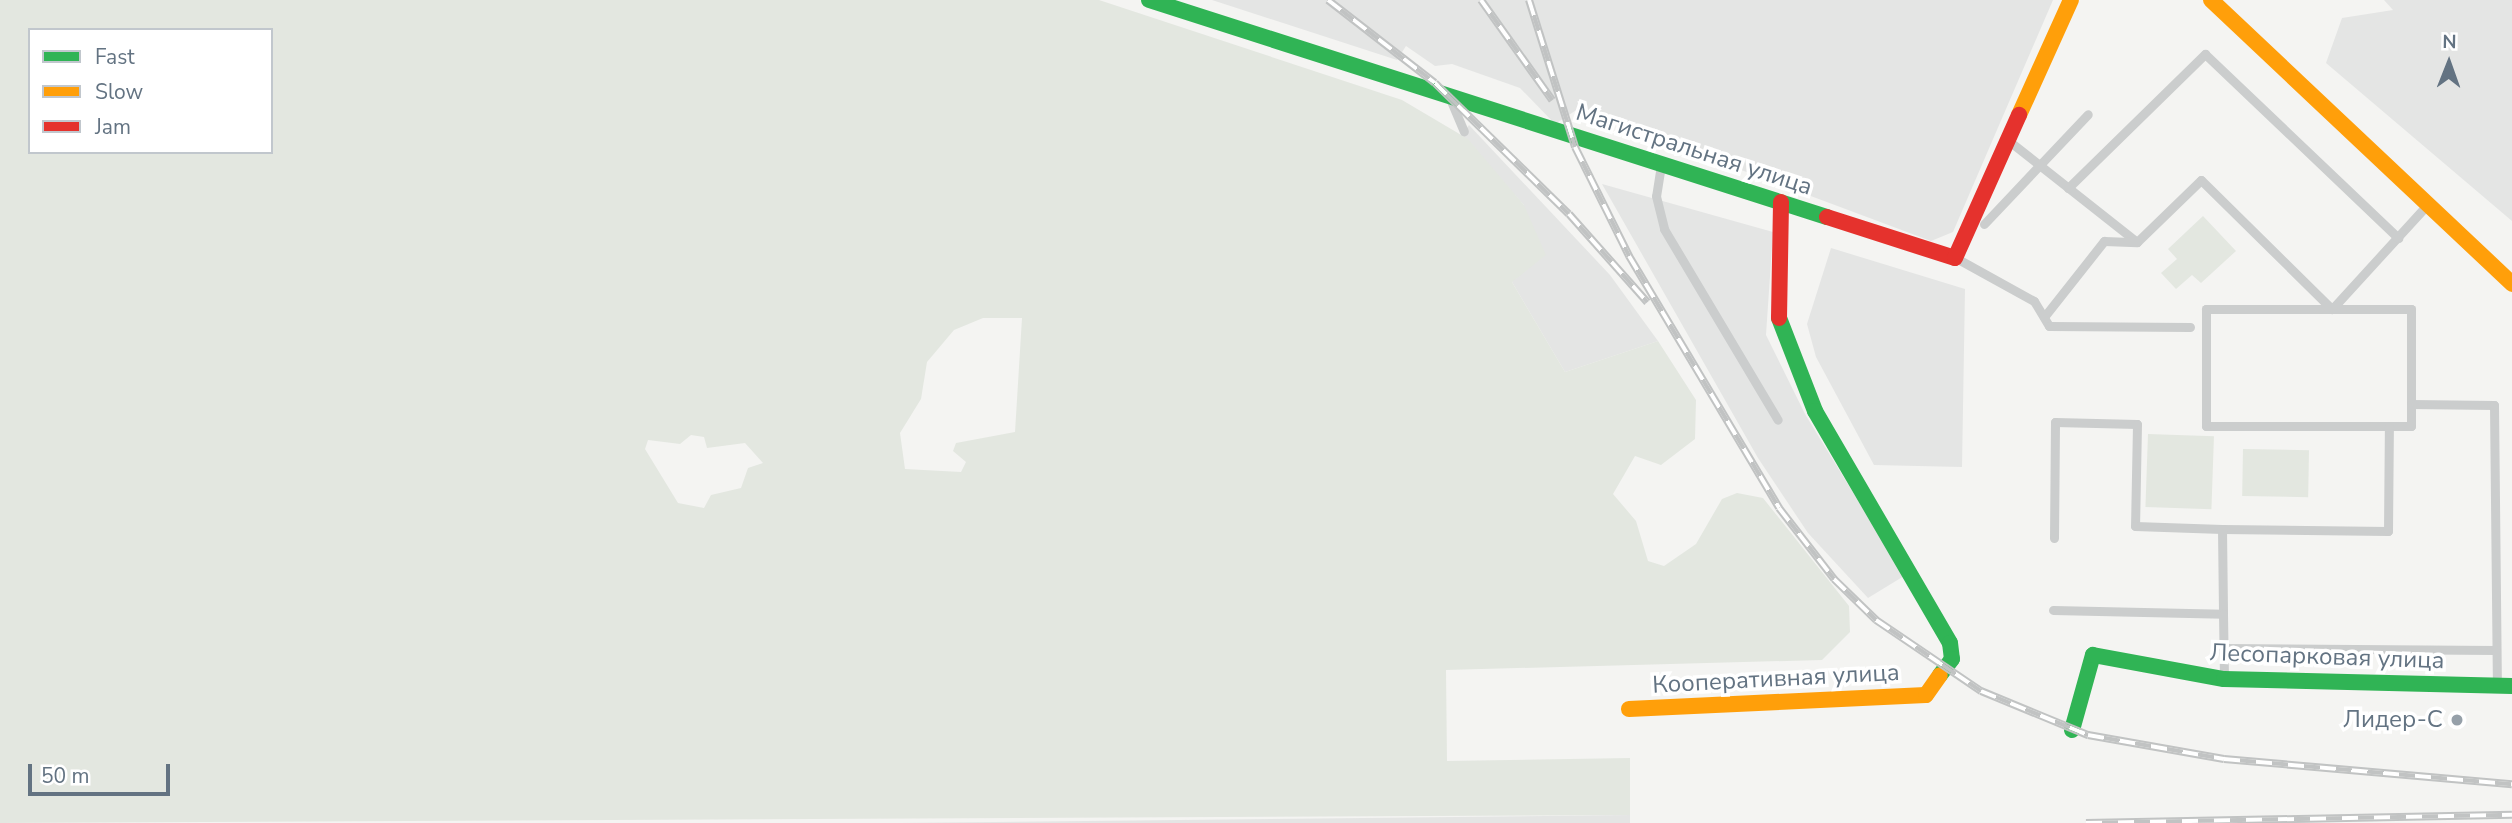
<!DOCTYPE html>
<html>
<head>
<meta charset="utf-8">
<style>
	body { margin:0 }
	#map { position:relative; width:2512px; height:823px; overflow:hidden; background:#f4f4f2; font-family:"Nunito Sans",sans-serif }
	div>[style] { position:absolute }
	.built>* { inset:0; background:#e4e5e4 }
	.green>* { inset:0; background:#e3e7e0; transform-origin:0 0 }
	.lane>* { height:9px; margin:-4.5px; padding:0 4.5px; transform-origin:4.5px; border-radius:4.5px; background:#cbcdcd }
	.fast>* { height:16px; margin:-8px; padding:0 8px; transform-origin:8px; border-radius:8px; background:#30b455 }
	.slow>* { height:16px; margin:-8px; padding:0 8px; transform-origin:8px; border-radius:8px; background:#ff9f0a }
	.jam>* { height:16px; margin:-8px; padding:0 8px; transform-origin:8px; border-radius:8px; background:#e5322d }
	.rail>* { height:8px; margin-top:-4px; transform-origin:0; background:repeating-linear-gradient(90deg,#fff 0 16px,#c1c3c3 0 32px); box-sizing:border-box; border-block:2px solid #c1c3c3 }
	.dots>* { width:19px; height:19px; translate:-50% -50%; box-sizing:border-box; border:4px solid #fff; border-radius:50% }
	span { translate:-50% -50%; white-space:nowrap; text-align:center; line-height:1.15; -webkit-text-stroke:7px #fff; paint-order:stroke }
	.street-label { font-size:24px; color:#637382 }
	.poi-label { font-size:24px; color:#637382 }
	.right { translate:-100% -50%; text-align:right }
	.legend { position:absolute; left:28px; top:28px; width:245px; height:126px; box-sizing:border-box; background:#fff; border:2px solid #c1c7cd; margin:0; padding:9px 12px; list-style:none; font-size:21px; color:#637382 }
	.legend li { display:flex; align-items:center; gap:14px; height:35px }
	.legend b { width:35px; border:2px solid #c1c7cd }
	.north { position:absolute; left:2414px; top:28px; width:70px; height:70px; -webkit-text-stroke:5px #fff; paint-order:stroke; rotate:1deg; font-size:19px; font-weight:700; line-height:28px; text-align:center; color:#637382 }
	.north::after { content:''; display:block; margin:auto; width:24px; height:32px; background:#637382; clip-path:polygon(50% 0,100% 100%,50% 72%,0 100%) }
	.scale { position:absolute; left:28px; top:764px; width:142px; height:32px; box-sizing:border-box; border:4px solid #637382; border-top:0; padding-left:9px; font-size:21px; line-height:24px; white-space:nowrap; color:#637382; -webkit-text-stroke:5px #fff; paint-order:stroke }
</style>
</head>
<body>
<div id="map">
	<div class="built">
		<i style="clip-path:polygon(1212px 0,2053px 0,1953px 232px,1931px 241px,1578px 109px,1555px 124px,1520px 88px,1452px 64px,1435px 66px,1406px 46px,1397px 60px)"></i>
		<i style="clip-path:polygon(2384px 0,2512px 0,2512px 221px,2326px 63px,2342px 18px,2393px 10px)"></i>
		<i style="clip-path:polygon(1469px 125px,1610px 275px,1658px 341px,1565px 372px,1512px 282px,1524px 205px,1461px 136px)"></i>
		<i style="clip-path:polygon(1602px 184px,1773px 232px,1766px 335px,1805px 414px,1904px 576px,1868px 598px,1808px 533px,1758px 458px)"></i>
		<i style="clip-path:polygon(1831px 248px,1965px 289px,1962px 467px,1874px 465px,1816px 357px,1807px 324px)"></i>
		<i style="clip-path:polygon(1630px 815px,1630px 823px,900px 823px)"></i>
	</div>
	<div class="green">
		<i style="clip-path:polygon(evenodd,0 0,1099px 0,1402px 100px,1468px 139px,1524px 205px,1546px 255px,1512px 282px,1565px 372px,1658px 341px,1696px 400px,1695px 439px,1661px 465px,1635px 456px,1613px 494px,1636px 521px,1648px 561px,1664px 566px,1696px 544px,1722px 499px,1737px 493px,1763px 498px,1849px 606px,1850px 632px,1822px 660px,1446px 670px,1447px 761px,1630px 758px,1630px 815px,0 823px,0 0,30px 30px,271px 30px,271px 152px,30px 152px,30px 30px,0 0,983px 318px,1022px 318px,1015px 432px,956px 443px,953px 451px,966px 462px,961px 472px,905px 469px,900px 433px,921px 399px,927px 362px,954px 330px,983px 318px,0 0,691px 435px,704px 437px,707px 448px,745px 443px,763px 463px,748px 468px,741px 488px,711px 495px,704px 508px,678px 503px,645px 449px,648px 440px,680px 444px,691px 435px)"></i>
		<i style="clip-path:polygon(2203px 216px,2236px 251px,2201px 283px,2192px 275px,2176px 289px,2161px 273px,2177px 259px,2168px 249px)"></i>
		<i style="left:2148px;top:434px;width:66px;height:73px;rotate:2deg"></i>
		<i style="left:2243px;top:449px;width:66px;height:47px;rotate:1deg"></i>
	</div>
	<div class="lane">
		<i style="left:1451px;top:101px;width:33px;rotate:67deg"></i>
		<i style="left:2009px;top:141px;width:163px;rotate:38.3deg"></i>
		<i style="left:2137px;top:242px;width:89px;rotate:-44.1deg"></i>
		<i style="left:2201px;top:180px;width:184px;rotate:44.6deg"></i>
		<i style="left:2332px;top:309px;width:139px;rotate:-47.6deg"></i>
		<i style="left:1661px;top:165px;width:31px;rotate:99deg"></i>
		<i style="left:1656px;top:196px;width:34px;rotate:76deg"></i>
		<i style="left:1664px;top:229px;width:222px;rotate:59.2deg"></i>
		<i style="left:2068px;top:188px;width:192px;rotate:-44.4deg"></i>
		<i style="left:2205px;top:54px;width:267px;rotate:43.6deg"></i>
		<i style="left:1984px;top:224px;width:151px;rotate:-46.6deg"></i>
		<i style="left:1956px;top:258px;width:89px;rotate:28.9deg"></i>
		<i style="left:2034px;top:301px;width:29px;rotate:59deg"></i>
		<i style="left:2049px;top:326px;width:141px;rotate:0.4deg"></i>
		<i style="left:2206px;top:309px;width:205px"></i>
		<i style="left:2411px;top:309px;width:117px;rotate:90deg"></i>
		<i style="left:2411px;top:426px;width:205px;rotate:180deg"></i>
		<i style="left:2206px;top:426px;width:117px;rotate:-90deg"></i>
		<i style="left:2044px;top:317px;width:97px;rotate:-51.7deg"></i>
		<i style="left:2104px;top:241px;width:33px;rotate:2deg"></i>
		<i style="left:2411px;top:404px;width:83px;rotate:0.7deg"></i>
		<i style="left:2494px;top:405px;width:279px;rotate:89.4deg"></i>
		<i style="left:2222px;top:529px;width:166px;rotate:0.7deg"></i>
		<i style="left:2388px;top:531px;width:105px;rotate:-89.5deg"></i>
		<i style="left:2054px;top:538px;width:116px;rotate:-89.5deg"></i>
		<i style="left:2055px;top:422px;width:82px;rotate:1.4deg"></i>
		<i style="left:2137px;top:424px;width:102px;rotate:91.1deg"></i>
		<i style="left:2135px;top:526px;width:87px;rotate:2deg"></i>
		<i style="left:2222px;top:529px;width:85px;rotate:89.3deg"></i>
		<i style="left:2053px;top:610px;width:170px;rotate:1.3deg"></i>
		<i style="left:2223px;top:614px;width:64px;rotate:89.1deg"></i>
		<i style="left:2223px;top:648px;width:273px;rotate:0.4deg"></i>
	</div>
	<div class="fast">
		<i style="left:1149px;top:0;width:712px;rotate:17.75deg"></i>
		<i style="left:1779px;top:318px;width:100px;rotate:68.8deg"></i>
		<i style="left:1815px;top:411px;width:268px;rotate:59.8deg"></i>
		<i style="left:1950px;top:643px;width:16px;rotate:83deg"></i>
		<i style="left:1952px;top:659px;width:20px;rotate:127deg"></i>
		<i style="left:2072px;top:730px;width:78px;rotate:-74.4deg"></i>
		<i style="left:2093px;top:655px;width:133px;rotate:10.4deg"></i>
		<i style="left:2224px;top:679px;width:288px;rotate:1.4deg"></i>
	</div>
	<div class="slow">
		<i style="left:2211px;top:0;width:414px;rotate:43.3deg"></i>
		<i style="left:2019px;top:115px;width:126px;rotate:-65.7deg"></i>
		<i style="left:1629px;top:709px;width:297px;rotate:-2.7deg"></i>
		<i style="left:1926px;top:695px;width:24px;rotate:-55deg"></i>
	</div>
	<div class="jam">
		<i style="left:1827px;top:217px;width:134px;rotate:17.8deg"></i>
		<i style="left:1955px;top:258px;width:157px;rotate:-65.9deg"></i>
		<i style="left:1779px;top:318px;width:116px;rotate:-89deg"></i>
	</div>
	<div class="rail">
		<i style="left:1328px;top:0;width:135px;rotate:37.8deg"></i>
		<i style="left:1435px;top:83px;width:187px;rotate:44.4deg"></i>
		<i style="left:1569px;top:214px;width:118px;rotate:48.4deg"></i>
		<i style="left:1481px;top:0;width:123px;rotate:54.6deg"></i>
		<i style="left:1529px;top:0;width:154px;rotate:72.6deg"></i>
		<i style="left:1575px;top:147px;width:122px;rotate:63.6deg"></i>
		<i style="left:1629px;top:256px;width:293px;rotate:59.2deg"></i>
		<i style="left:1779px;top:508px;width:90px;rotate:52.2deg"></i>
		<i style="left:1834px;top:579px;width:59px;rotate:44.3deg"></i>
		<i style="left:1876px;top:620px;width:127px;rotate:34.1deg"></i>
		<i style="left:1981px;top:691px;width:116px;rotate:22.4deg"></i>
		<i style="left:2088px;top:735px;width:138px;rotate:10deg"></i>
		<i style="left:2224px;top:759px;width:289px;rotate:5deg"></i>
		<i style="left:2086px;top:823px;width:426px;rotate:-1.1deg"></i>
	</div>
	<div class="dots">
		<i style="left:2457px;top:720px;background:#96a0a9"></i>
	</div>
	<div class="street-label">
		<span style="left:1694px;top:150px;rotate:18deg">Магистральная улица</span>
		<span style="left:2327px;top:657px;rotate:2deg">Лесопарковая улица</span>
		<span style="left:1776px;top:679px;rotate:-3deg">Кооперативная улица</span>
	</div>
	<div class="poi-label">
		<span class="right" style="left:2443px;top:720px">Лидер-С</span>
	</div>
	<ul class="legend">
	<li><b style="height:9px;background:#30b455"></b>Fast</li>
	<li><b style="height:9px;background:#ff9f0a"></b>Slow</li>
	<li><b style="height:9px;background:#e5322d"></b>Jam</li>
	</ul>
	<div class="north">N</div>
	<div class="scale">50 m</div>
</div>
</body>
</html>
